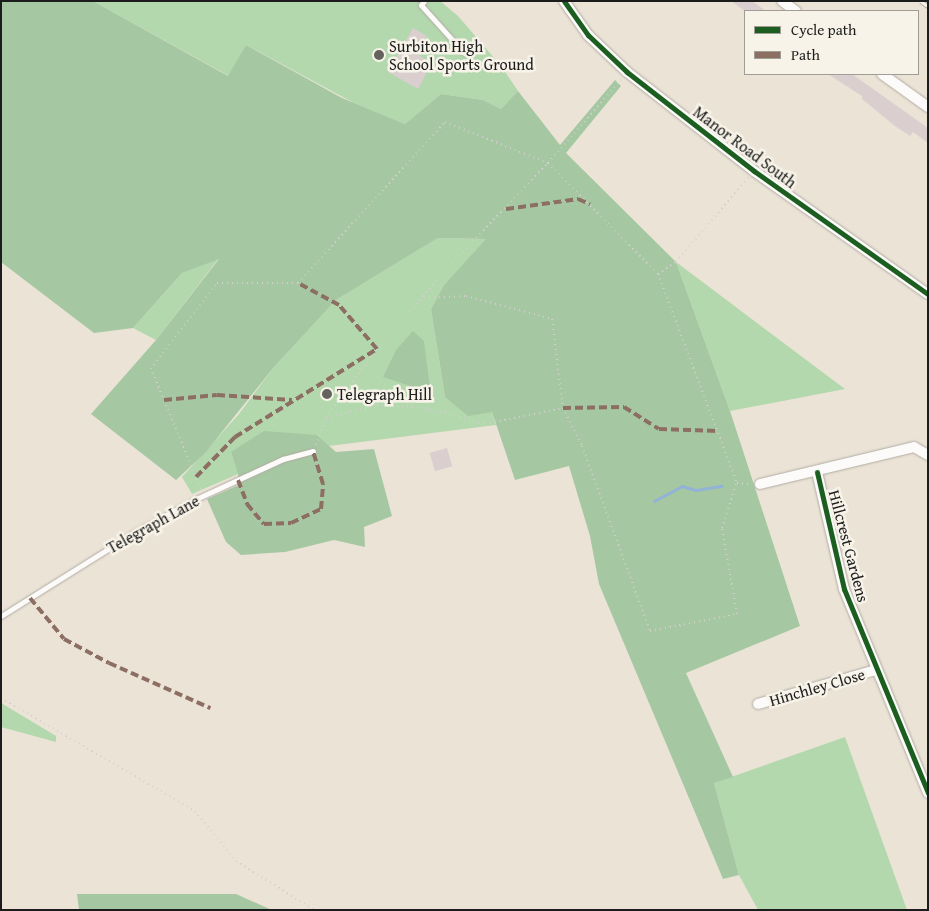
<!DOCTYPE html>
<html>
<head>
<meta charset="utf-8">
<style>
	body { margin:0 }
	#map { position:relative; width:929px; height:911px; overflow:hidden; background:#ebe3d6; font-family:"Gentium Book Plus",serif }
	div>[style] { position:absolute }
	.green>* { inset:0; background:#b3d8ad }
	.forest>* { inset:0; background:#a5c8a2 }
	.stream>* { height:2.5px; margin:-1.25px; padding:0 1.25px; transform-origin:1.25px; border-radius:1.25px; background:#92b3d7 }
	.building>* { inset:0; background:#dacecf; transform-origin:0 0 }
	.path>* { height:2px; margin-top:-1px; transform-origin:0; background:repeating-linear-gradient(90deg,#d2cfcc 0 1px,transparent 0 5px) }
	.roads { filter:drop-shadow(0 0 1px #b1aca4) drop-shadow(0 0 1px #b1aca4) }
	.service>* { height:5px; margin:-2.5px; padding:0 2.5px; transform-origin:2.5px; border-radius:2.5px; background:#fcfbf9 }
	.minor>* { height:10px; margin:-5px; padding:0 5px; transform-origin:5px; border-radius:5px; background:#fcfbf9 }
	.rail>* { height:4.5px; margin-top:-2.25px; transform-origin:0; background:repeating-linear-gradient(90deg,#f7f3e8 0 8px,#afadac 0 16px); box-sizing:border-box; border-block:1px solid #afadac }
	.quiet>* { height:4px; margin-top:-2px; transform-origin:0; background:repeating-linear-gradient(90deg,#8d6e63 0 8px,transparent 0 12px) }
	.cycleway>* { height:5px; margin:-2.5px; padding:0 2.5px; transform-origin:2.5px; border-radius:2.5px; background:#1b5e20 }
	.dots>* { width:14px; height:14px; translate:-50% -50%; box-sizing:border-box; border:2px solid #f7f3e8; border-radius:50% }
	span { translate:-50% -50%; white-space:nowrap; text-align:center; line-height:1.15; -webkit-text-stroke:5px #f7f3e8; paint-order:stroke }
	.poi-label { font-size:16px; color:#1c1c1c }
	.left { translate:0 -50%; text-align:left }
	.street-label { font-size:16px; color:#1c1c1c }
	.frame { position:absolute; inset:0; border:2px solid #1c1c1c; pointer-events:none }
	.legend { position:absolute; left:744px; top:10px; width:175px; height:65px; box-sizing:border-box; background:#f7f3e8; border:1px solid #9f9d96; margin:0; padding:6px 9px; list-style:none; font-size:15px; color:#1c1c1c }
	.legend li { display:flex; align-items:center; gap:10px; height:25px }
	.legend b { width:25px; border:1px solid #9f9d96 }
</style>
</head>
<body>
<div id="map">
	<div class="green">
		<i style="clip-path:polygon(93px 1px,440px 1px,458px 16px,501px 66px,518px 91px,501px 109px,483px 100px,441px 94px,405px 124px,354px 103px,246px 45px,229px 76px)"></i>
		<i style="clip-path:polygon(438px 238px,487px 239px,444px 285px,431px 309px,445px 397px,455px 404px,492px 412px,496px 425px,329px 446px,317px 435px,231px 452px,238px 474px,192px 494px,182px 477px,239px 414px,274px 367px,336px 300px)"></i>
		<i style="clip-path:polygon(219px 258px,156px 340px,133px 328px,182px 273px)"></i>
		<i style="clip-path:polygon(676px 262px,845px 389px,730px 411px)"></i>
		<i style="clip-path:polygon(1px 703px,56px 736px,56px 742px,1px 727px)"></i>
		<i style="clip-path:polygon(845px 737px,907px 910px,758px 910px,739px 875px,714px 783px)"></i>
	</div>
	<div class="forest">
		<i style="clip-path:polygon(1px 1px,93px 1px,228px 76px,246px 45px,342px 98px,405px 124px,441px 94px,483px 100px,501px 109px,518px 91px,560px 145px,615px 80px,621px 86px,566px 153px,676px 262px,730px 411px,800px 626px,686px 673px,733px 777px,714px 783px,739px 875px,723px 879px,599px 584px,590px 536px,569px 466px,515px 480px,492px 412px,468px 416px,445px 397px,431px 309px,444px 285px,486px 239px,438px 238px,336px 300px,274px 367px,205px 453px,176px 480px,91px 414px,156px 340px,219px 259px,182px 273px,133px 328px,94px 333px,1px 262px)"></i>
		<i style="clip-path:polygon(413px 331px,424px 341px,430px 388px,419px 389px,383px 377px,396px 350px)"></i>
		<i style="clip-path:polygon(264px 431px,317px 435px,336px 452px,374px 449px,392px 516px,364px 527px,365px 547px,334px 540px,285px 552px,241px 555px,226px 542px,207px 499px,241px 484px,231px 452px)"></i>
		<i style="clip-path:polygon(77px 894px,236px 894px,272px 910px,79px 910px)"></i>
	</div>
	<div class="stream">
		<i style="left:654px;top:501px;width:32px;rotate:-28deg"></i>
		<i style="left:682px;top:486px;width:15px;rotate:16deg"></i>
		<i style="left:696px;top:490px;width:26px;rotate:-9deg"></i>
	</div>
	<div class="building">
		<i style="clip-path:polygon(731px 1px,752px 1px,766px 11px,745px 11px)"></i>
		<i style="clip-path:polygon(413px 28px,427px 36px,417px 54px,432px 63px,418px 89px,388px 72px)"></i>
		<i style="clip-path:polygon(828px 74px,852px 74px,928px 128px,928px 143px,913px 132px,910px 136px,895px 126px,862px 99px,862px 96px)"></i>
		<i style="left:447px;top:448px;width:19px;height:18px;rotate:74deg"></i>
	</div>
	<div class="path">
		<i style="left:658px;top:274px;width:22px;rotate:-34deg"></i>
		<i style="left:676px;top:262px;width:111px;rotate:-49.4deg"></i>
		<i style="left:424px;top:298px;width:42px;rotate:-2.7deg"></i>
		<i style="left:466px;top:296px;width:89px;rotate:15deg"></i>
		<i style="left:552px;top:319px;width:90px;rotate:83deg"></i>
		<i style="left:563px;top:408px;width:42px;rotate:63.4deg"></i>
		<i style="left:582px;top:446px;width:197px;rotate:69.8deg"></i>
		<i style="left:650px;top:631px;width:89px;rotate:-11.1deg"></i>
		<i style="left:737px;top:614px;width:87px;rotate:-99.9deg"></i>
		<i style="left:722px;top:528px;width:46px;rotate:-72.3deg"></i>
		<i style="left:326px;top:418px;width:53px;rotate:-14.3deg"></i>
		<i style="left:377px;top:405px;width:48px;rotate:3.6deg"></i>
		<i style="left:425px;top:408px;width:62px;rotate:14.9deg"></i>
		<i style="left:485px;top:424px;width:80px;rotate:-11.6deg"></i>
		<i style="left:316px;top:445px;width:29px;rotate:-70deg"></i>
		<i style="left:326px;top:418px;width:86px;rotate:-53.5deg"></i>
		<i style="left:377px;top:349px;width:114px;rotate:-48.9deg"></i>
		<i style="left:452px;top:263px;width:139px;rotate:-46.2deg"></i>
		<i style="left:548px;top:163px;width:156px;rotate:45.3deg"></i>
		<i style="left:658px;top:274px;width:223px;rotate:69.3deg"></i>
		<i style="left:737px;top:483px;width:13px;rotate:4deg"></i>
		<i style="left:201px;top:489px;width:130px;rotate:-112.6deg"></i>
		<i style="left:151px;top:369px;width:108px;rotate:-52.5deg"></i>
		<i style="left:217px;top:283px;width:81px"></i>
		<i style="left:298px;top:283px;width:218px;rotate:-47.6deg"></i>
		<i style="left:445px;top:122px;width:111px;rotate:21.7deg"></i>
		<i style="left:548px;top:163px;width:111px;rotate:-48.7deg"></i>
		<i style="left:1px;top:698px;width:225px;rotate:30.2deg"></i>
		<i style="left:195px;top:811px;width:65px;rotate:50.6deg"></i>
		<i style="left:236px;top:861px;width:92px;rotate:32.1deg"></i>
	</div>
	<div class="roads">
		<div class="service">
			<i style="left:424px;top:1px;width:5px;rotate:127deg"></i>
			<i style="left:421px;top:5px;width:64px;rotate:48.1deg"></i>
			<i style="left:1px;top:616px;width:158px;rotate:-32.1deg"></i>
			<i style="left:135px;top:532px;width:69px;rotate:-28.4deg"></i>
			<i style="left:196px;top:499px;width:96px;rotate:-24.7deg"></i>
			<i style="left:283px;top:459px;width:31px;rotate:-15deg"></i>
		</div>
		<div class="minor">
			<i style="left:564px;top:1px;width:42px;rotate:54.8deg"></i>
			<i style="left:588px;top:35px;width:54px;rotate:43.5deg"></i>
			<i style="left:627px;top:72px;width:161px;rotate:37.9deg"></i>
			<i style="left:754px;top:171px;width:213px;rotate:35.3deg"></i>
			<i style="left:782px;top:1px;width:17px;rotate:36deg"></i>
			<i style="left:882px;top:74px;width:57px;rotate:35.7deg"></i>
			<i style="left:817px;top:472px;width:120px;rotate:77deg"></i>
			<i style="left:844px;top:589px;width:221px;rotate:67.6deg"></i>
			<i style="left:760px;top:484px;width:158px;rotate:-13.5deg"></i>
			<i style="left:914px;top:447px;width:16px;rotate:30deg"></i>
			<i style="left:758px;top:704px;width:123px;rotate:-16.1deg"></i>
		</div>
	</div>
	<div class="rail">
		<i style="left:921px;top:1px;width:9px;rotate:36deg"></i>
	</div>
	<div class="quiet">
		<i style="left:506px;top:209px;width:73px;rotate:-7.9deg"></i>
		<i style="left:578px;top:199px;width:13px;rotate:23deg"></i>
		<i style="left:164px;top:400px;width:53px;rotate:-5.4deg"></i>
		<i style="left:217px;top:395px;width:75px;rotate:3.8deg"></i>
		<i style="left:563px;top:408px;width:61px;rotate:-0.9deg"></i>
		<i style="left:624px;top:407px;width:41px;rotate:32.2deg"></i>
		<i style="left:659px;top:429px;width:60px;rotate:1.9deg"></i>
		<i style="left:196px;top:477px;width:56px;rotate:-45.7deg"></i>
		<i style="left:235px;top:437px;width:167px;rotate:-31.8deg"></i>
		<i style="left:377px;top:349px;width:58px;rotate:-130.8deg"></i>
		<i style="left:339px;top:305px;width:47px;rotate:-151.8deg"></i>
		<i style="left:238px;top:480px;width:26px;rotate:69deg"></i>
		<i style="left:247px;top:504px;width:26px;rotate:50deg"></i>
		<i style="left:264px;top:524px;width:27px;rotate:-2deg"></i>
		<i style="left:291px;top:523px;width:33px;rotate:-25deg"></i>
		<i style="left:321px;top:509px;width:25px;rotate:-85deg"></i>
		<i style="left:323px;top:484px;width:34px;rotate:-107deg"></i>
		<i style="left:30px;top:598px;width:53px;rotate:50.3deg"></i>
		<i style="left:64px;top:639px;width:51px;rotate:28.1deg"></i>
		<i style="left:109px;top:663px;width:111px;rotate:24deg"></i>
	</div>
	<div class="cycleway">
		<i style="left:564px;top:1px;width:42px;rotate:54.8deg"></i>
		<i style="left:588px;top:35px;width:54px;rotate:43.5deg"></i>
		<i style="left:627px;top:72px;width:161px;rotate:37.9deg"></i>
		<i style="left:754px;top:171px;width:213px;rotate:35.3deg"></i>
		<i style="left:817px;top:472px;width:120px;rotate:77deg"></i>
		<i style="left:844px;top:589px;width:221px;rotate:67.6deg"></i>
	</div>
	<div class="dots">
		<i style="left:379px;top:55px;background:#64625d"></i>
		<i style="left:327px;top:394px;background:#64625d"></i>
	</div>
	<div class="poi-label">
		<span class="left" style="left:389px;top:55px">Surbiton High<br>School Sports Ground</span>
		<span class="left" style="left:337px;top:394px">Telegraph Hill</span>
	</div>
	<div class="street-label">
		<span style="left:745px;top:147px;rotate:37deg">Manor Road South</span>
		<span style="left:153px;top:524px;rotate:-29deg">Telegraph Lane</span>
		<span style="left:849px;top:546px;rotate:75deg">Hillcrest Gardens</span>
		<span style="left:817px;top:687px;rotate:-16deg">Hinchley Close</span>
	</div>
	<div class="frame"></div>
	<ul class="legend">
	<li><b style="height:6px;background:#1b5e20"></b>Cycle path</li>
	<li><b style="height:6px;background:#8d6e63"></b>Path</li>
	</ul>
</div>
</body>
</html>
